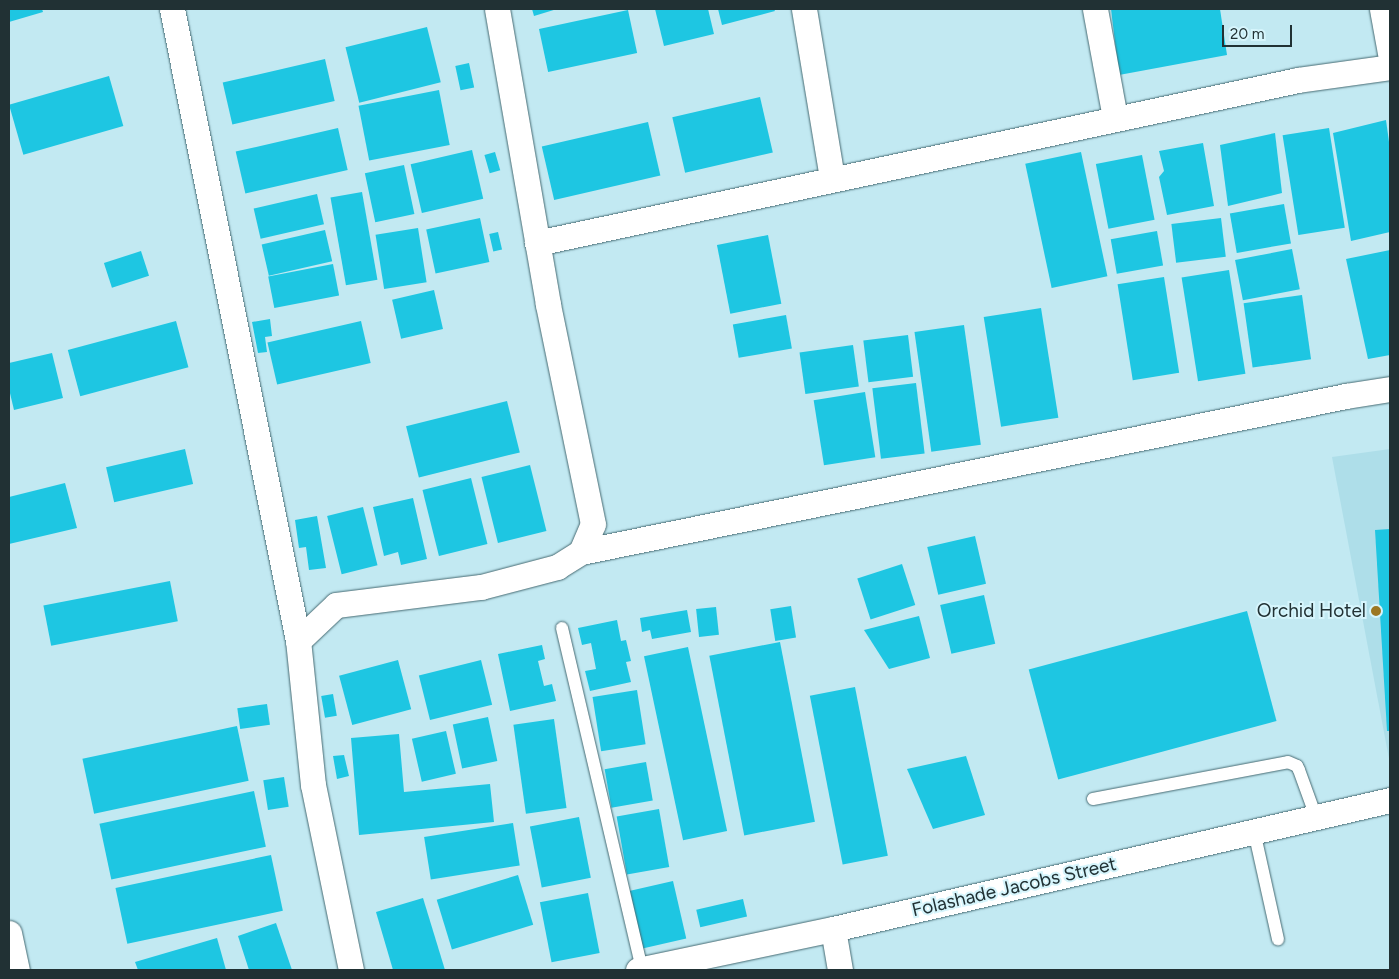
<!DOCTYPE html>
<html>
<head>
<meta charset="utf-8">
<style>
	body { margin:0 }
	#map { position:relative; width:1399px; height:979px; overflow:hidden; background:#c2e9f2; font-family:Figtree,sans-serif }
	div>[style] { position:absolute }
	.built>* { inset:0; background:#aedee9 }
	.building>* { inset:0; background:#1ec6e2; transform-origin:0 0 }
	.roads { filter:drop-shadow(0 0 1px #466a72) drop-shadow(0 0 1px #466a72) }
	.service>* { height:12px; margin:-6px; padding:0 6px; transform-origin:6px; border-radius:6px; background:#fff }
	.minor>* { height:25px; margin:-12.5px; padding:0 12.5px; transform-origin:12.5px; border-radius:12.5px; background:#fff }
	.dots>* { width:14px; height:14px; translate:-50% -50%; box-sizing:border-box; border:2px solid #d6f5fc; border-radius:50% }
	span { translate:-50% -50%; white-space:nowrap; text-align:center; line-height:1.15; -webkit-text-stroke:4px #d6f5fc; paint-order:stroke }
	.poi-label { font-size:19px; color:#213134 }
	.right { translate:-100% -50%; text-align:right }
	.street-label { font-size:19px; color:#213134 }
	.frame { position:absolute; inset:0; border:10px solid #213134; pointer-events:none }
	.scale { position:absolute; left:1222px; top:25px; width:70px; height:22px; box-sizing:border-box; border:2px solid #213134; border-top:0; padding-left:6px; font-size:15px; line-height:18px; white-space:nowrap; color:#213134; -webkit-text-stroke:4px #d6f5fc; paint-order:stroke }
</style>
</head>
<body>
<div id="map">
	<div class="built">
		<i style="clip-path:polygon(1390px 449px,1390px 764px,1332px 457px)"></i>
	</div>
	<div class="building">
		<i style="clip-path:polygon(9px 9px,42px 9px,43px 12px,9px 22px)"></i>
		<i style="clip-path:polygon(532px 9px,557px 9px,534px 16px)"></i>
		<i style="clip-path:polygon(655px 9px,708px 9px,714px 34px,664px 46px)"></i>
		<i style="clip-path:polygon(718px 9px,774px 9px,775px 11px,722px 25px)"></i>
		<i style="clip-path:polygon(1111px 9px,1220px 9px,1227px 55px,1119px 75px)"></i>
		<i style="left:628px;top:10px;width:44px;height:91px;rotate:78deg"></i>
		<i style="left:427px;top:27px;width:57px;height:84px;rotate:76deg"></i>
		<i style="left:325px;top:59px;width:43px;height:105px;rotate:77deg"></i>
		<i style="left:469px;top:63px;width:25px;height:14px;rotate:78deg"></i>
		<i style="left:109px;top:76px;width:52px;height:104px;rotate:74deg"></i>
		<i style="left:439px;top:90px;width:56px;height:82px;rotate:79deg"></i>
		<i style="left:760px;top:97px;width:57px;height:90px;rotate:77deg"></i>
		<i style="clip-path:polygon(1386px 120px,1390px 149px,1390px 232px,1351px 241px,1333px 133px)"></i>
		<i style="left:648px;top:122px;width:55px;height:109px;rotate:77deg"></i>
		<i style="left:338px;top:128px;width:43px;height:105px;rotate:77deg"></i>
		<i style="left:1329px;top:128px;width:101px;height:47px;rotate:81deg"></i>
		<i style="clip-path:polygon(1275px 133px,1282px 193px,1228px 206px,1220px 145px)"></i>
		<i style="clip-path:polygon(1203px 143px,1214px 206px,1167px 215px,1159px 177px,1164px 171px,1159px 151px)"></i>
		<i style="left:472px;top:150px;width:50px;height:63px;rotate:77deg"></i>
		<i style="left:495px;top:152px;width:19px;height:11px;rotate:74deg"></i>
		<i style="left:1081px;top:152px;width:127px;height:57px;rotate:78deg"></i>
		<i style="left:1142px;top:155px;width:66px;height:47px;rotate:79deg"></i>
		<i style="left:404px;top:165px;width:50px;height:40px;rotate:78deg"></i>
		<i style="left:362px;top:192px;width:89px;height:32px;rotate:80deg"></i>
		<i style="left:317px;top:194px;width:31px;height:65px;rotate:77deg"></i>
		<i style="left:1284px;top:204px;width:40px;height:55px;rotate:80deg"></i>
		<i style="left:480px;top:218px;width:45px;height:55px;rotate:78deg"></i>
		<i style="left:1221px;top:218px;width:39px;height:50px;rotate:83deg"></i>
		<i style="left:418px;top:228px;width:55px;height:43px;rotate:81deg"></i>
		<i style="left:325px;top:230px;width:32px;height:65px;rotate:77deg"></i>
		<i style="left:1157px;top:231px;width:35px;height:47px;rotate:80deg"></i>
		<i style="left:498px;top:232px;width:18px;height:9px;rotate:77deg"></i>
		<i style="left:768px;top:235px;width:70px;height:52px;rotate:79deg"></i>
		<i style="left:1292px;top:249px;width:41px;height:58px;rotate:79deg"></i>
		<i style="clip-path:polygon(1390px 250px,1390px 355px,1368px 359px,1346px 259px)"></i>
		<i style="left:141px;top:251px;width:26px;height:39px;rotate:72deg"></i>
		<i style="left:333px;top:264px;width:32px;height:66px;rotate:79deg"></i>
		<i style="left:1229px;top:270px;width:105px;height:48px;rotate:81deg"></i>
		<i style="left:1164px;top:277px;width:97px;height:47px;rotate:81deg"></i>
		<i style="left:434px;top:290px;width:40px;height:43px;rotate:77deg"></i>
		<i style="left:1302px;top:295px;width:65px;height:59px;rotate:82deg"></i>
		<i style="left:1041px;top:308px;width:111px;height:58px;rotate:81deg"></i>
		<i style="left:786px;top:315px;width:34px;height:54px;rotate:80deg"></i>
		<i style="clip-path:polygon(270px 319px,272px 336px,265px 337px,267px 352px,258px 353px,252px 322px)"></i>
		<i style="left:176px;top:321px;width:48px;height:112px;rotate:75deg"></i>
		<i style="left:361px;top:321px;width:43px;height:96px;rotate:77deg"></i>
		<i style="left:964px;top:325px;width:121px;height:50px;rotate:82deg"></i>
		<i style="left:908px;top:335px;width:42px;height:45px;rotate:83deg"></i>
		<i style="left:853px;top:345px;width:42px;height:54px;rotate:82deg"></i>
		<i style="clip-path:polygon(52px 353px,63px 398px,14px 410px,9px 389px,9px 363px)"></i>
		<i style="left:916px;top:383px;width:71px;height:44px;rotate:83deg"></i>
		<i style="left:865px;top:392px;width:66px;height:52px;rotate:81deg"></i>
		<i style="left:507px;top:401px;width:53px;height:104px;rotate:76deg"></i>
		<i style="left:185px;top:449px;width:36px;height:81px;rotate:77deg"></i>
		<i style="left:530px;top:465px;width:68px;height:50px;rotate:76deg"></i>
		<i style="left:471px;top:478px;width:68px;height:50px;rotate:76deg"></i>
		<i style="clip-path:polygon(65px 483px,77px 528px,9px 544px,9px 497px)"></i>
		<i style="clip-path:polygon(413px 498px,427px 559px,401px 565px,398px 552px,384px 556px,373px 507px)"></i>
		<i style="left:363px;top:507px;width:60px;height:37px;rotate:76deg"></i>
		<i style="clip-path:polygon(317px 516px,326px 568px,309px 570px,306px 547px,299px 548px,295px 520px)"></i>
		<i style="clip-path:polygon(1390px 529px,1390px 731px,1387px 731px,1375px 530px)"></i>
		<i style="left:975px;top:536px;width:49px;height:49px;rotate:77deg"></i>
		<i style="left:902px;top:564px;width:43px;height:47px;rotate:72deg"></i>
		<i style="left:170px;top:581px;width:41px;height:129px;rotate:79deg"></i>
		<i style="left:984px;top:595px;width:50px;height:45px;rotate:77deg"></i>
		<i style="left:791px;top:606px;width:32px;height:21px;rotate:81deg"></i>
		<i style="left:716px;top:607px;width:28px;height:20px;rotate:84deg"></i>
		<i style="clip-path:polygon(687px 610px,691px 632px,652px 639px,650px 630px,642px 632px,640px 618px)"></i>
		<i style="left:1247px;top:611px;width:114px;height:226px;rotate:75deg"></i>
		<i style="clip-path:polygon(919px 616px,930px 658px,889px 669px,864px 630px)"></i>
		<i style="clip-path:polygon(617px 620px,621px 641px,626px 640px,631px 661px,626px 662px,631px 682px,590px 691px,585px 671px,596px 669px,591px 643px,582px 645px,578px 628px)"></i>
		<i style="left:780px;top:642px;width:183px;height:72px;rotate:79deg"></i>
		<i style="clip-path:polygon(542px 645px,545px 659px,538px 661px,544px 686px,552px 684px,556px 701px,510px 711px,498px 654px)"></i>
		<i style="left:688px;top:647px;width:188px;height:45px;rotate:78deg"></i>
		<i style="left:398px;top:660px;width:51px;height:61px;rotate:75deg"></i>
		<i style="left:481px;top:660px;width:46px;height:64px;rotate:76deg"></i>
		<i style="left:855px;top:687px;width:172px;height:46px;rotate:79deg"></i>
		<i style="left:637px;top:690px;width:55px;height:45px;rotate:81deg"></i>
		<i style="left:333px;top:694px;width:22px;height:12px;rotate:80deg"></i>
		<i style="left:267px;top:704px;width:21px;height:30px;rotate:82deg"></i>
		<i style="left:488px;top:717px;width:45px;height:36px;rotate:78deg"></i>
		<i style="left:554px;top:719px;width:90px;height:41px;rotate:82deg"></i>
		<i style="left:237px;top:726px;width:56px;height:158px;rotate:78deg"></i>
		<i style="left:446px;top:731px;width:44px;height:35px;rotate:77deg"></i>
		<i style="clip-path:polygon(399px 734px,404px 792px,490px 784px,494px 822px,359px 835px,351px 738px)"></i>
		<i style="clip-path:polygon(344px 755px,349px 776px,337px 779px,333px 756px)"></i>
		<i style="clip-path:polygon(966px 756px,985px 815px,933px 829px,907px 769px)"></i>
		<i style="left:646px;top:762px;width:39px;height:42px;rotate:80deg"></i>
		<i style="left:284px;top:777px;width:30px;height:21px;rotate:81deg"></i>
		<i style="left:254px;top:791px;width:57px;height:158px;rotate:78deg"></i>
		<i style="left:659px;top:809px;width:59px;height:43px;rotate:80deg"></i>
		<i style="left:579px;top:817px;width:62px;height:50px;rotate:79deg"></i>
		<i style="left:513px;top:823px;width:43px;height:90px;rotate:81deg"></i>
		<i style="left:271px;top:855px;width:57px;height:159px;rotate:78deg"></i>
		<i style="left:518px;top:875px;width:52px;height:85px;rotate:73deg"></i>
		<i style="left:673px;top:881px;width:59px;height:46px;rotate:77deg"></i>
		<i style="left:588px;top:893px;width:61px;height:49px;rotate:79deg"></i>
		<i style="clip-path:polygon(423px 898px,445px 970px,393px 970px,376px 912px)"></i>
		<i style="left:743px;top:899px;width:18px;height:48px;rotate:77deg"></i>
		<i style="clip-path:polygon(276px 923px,292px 970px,249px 970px,238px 936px)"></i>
		<i style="clip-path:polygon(217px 938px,226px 970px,138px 970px,135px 962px)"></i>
	</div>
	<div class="roads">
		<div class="service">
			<i style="left:562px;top:628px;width:350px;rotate:76.8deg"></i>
			<i style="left:1093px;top:799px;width:198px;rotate:-10.7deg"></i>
			<i style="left:1288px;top:762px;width:10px;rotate:24deg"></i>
			<i style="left:1297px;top:766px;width:4px;rotate:63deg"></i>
			<i style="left:1299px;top:770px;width:50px;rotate:70.1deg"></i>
			<i style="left:1254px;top:831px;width:111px;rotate:77.5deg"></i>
		</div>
		<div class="minor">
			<i style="left:172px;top:9px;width:644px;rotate:78.72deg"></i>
			<i style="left:804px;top:9px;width:172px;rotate:80.6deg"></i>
			<i style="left:1095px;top:9px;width:111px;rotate:79.6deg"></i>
			<i style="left:1382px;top:9px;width:45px;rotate:79.7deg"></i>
			<i style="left:537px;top:243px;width:778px;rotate:-12.09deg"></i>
			<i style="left:1298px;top:80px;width:93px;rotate:-8deg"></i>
			<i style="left:581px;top:552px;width:781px;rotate:-11.53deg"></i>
			<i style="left:1346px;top:396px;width:45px;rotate:-9deg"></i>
			<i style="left:833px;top:929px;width:42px;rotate:80.3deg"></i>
			<i style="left:9px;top:933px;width:38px;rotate:78deg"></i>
			<i style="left:351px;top:970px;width:189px;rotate:-101.6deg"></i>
			<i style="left:313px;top:785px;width:145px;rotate:-95.9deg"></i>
			<i style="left:298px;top:641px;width:52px;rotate:-43.5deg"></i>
			<i style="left:336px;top:605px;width:146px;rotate:-7.1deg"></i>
			<i style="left:481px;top:587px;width:79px;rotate:-14.7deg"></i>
			<i style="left:557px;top:567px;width:28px;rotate:-32deg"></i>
			<i style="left:581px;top:552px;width:30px;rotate:-67deg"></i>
			<i style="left:593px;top:524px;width:225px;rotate:-101.6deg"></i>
			<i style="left:548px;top:304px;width:299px;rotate:-99.8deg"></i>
			<i style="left:638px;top:970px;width:199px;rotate:-11.9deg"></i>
			<i style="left:833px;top:929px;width:572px;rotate:-13.04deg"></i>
		</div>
	</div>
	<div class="dots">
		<i style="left:1376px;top:611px;background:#9c7722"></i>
	</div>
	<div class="poi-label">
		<span class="right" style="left:1366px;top:611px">Orchid Hotel</span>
	</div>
	<div class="street-label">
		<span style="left:1014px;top:887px;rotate:-13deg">Folashade Jacobs Street</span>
	</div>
	<div class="frame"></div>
	<div class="scale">20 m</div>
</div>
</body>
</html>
